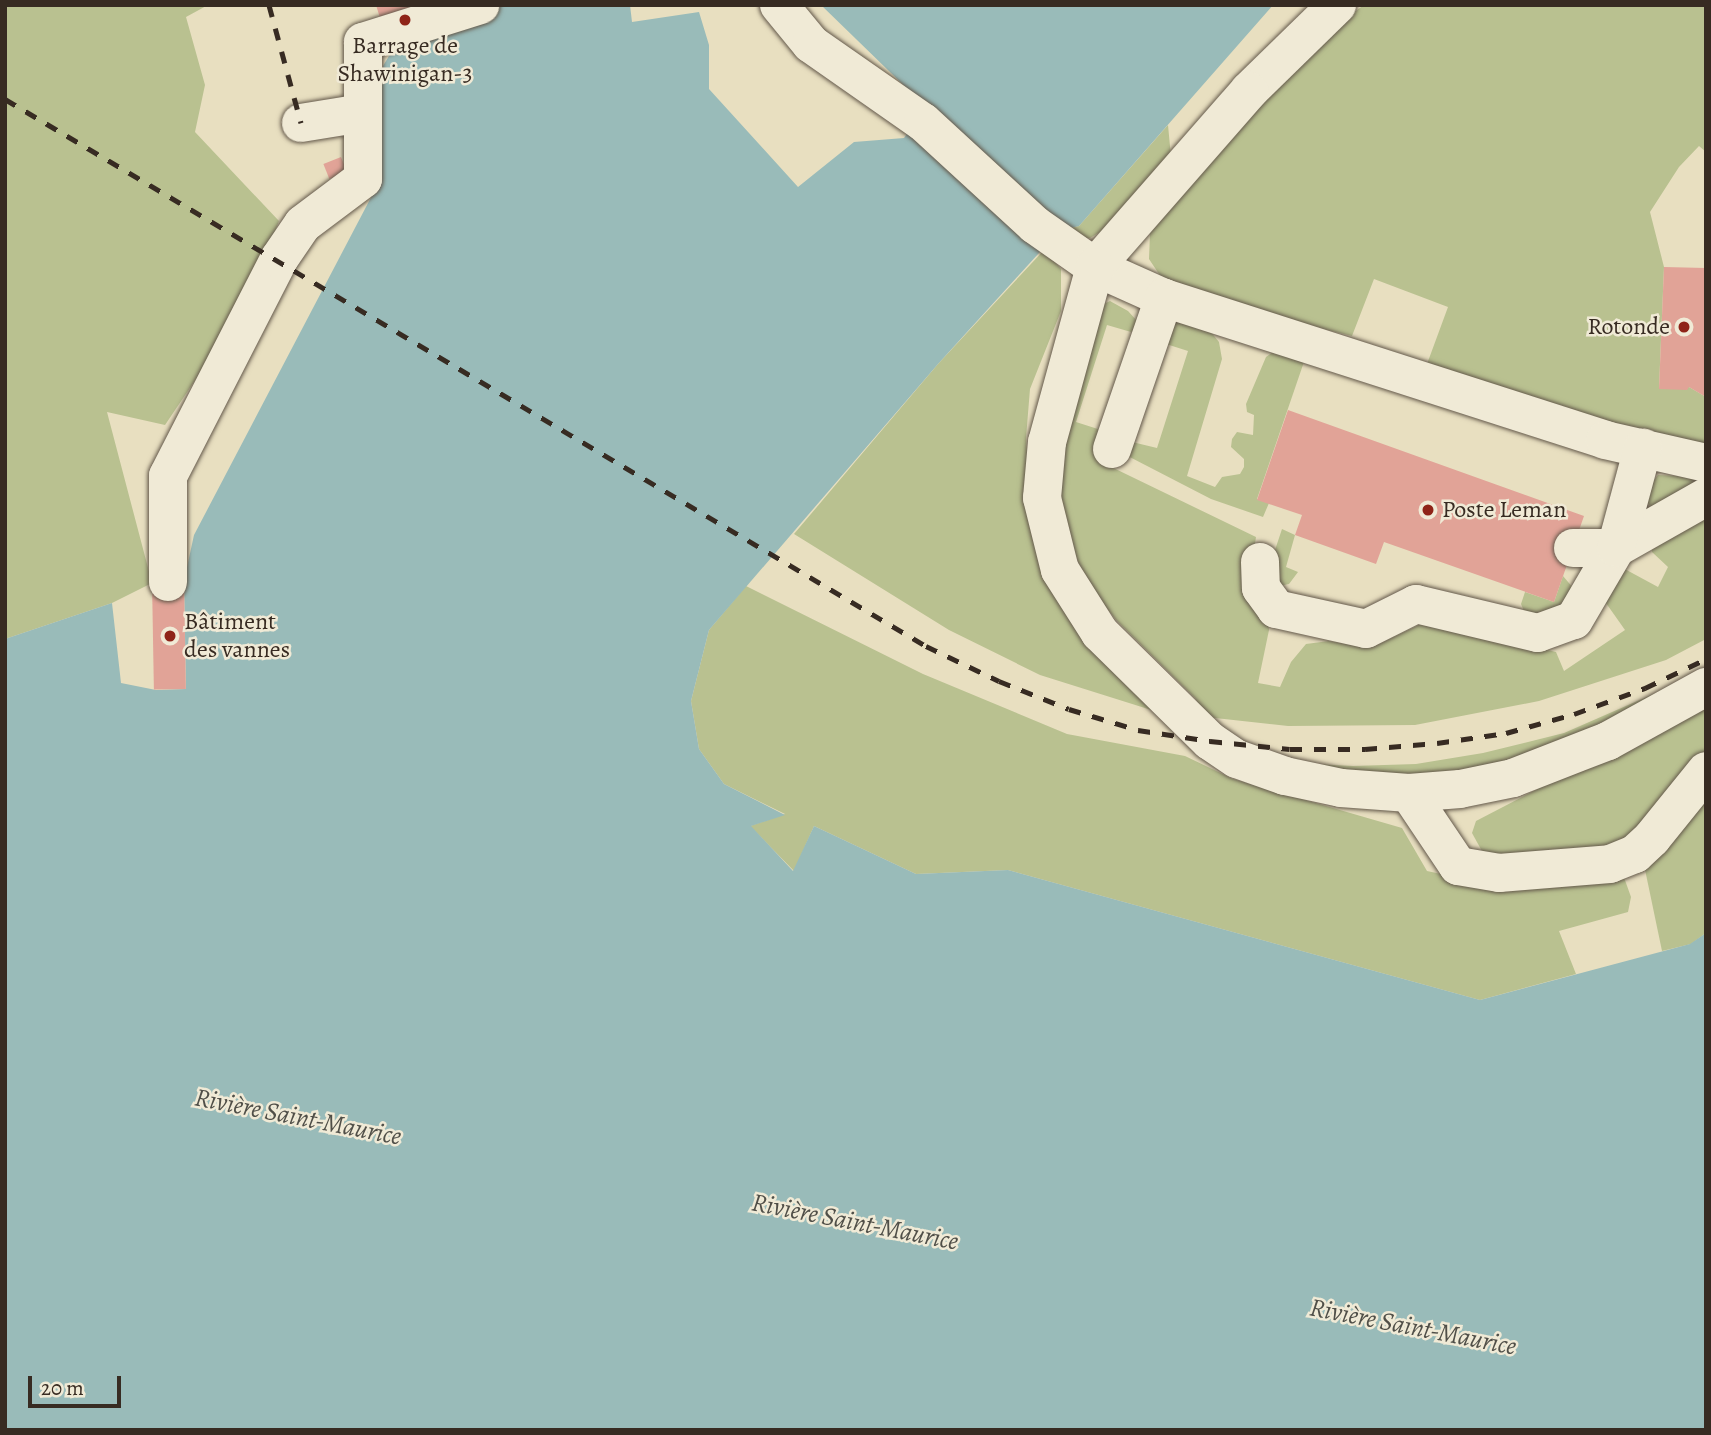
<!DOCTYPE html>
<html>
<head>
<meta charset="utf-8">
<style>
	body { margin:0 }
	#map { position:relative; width:1711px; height:1435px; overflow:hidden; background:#e8dfc0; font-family:Alegreya,serif }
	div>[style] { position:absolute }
	.green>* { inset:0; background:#b9c190 }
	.water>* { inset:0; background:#99bbb9 }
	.building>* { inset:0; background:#e1a397; transform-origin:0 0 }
	.roads { filter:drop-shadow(0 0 2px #63584a) drop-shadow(0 0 2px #63584a) }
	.minor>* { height:38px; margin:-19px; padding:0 19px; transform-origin:19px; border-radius:19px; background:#f0ead6 }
	.rail>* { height:5px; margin-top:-2.5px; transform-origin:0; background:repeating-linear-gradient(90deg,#372b22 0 12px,transparent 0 24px) }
	.dots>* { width:19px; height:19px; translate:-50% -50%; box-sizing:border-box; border:4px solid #f0ead6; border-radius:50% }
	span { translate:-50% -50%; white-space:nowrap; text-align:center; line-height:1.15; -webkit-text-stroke:5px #f0ead6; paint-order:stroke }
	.poi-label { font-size:24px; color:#372b22 }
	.right { translate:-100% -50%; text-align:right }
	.left { translate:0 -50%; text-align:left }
	.water-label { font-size:26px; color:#504f48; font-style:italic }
	.frame { position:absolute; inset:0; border:7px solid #372b22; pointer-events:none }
	.scale { position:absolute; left:28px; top:1376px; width:93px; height:32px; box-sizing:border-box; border:4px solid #372b22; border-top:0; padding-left:9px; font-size:21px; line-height:24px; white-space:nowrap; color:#372b22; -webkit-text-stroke:5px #f0ead6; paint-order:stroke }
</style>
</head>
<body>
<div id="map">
	<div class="green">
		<i style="clip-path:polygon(5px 5px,208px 5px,186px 17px,205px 85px,195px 132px,279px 221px,247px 303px,165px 425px,107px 412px,152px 583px,112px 603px,5px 639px)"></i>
		<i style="clip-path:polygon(1364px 5px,1706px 5px,1706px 152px,1699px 146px,1679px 167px,1650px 212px,1664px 267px,1659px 388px,1689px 387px,1706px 397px,1706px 446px,1680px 445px,1427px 364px,1448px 307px,1374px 279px,1352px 336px,1194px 297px,1163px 280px,1149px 259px,1150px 233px,1237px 125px,1335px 26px)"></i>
		<i style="clip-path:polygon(1168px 125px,1171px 157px,1110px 226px,1090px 238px,1074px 238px,1059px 231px,1079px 226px)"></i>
		<i style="clip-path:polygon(1044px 250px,1061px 269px,1061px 311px,1030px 389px,1026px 438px,1030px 501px,1164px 714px,1040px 675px,949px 630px,794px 534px,938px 364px)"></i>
		<i style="clip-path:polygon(1110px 301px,1128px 311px,1138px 322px,1137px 330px,1131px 332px,1107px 325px,1076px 422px,1104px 431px,1099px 461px,1256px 537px,1252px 564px,1268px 614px,1269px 630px,1258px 683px,1280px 687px,1291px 662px,1306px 644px,1329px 641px,1370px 648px,1419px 625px,1450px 626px,1556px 652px,1564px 671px,1625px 630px,1601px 596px,1621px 567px,1658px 587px,1668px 567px,1652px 552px,1652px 545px,1706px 517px,1706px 639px,1666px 660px,1539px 701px,1415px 725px,1288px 726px,1206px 717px,1195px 698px,1116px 620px,1086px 581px,1058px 512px,1053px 461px,1102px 305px)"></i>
		<i style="clip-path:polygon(1179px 319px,1210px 331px,1219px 342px,1222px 359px,1187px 476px,1215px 487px,1222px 477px,1240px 474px,1244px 467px,1244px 459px,1231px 447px,1232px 439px,1237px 432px,1253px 435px,1254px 415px,1247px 412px,1246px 404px,1266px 357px,1277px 349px,1306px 356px,1257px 499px,1269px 503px,1263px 517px,1211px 499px,1120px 452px,1128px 441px,1157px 448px,1188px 351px,1163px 343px,1168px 323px)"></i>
		<i style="clip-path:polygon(1658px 475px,1699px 477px,1706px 488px,1654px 509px,1645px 501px,1647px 488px)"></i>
		<i style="clip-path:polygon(1282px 529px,1295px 535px,1286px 567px,1298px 572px,1289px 584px,1279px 586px,1266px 577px)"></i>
		<i style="clip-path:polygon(1563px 576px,1574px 589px,1567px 604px,1549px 616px,1525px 613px,1521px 604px,1525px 592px,1554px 602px)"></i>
		<i style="clip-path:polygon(746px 586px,923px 674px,1067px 734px,1185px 756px,1233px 779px,1402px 828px,1427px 871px,1483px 883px,1621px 869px,1631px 897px,1628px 912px,1559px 931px,1576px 974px,1480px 1000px,1008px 870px,916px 874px,814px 826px,794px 871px,750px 826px,785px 814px,724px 784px,699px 749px,691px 701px,709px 630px)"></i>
		<i style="clip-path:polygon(1706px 671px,1602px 733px,1446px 779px,1255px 761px,1353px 766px,1416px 764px,1483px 753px,1564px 733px)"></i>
		<i style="clip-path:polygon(1706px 701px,1706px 752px,1633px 846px,1606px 861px,1483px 853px,1472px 833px,1476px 821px)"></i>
		<i style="clip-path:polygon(1706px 776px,1706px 933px,1691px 944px,1662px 951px,1643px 860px)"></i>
	</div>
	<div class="water">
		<i style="clip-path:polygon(483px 5px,630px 5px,632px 22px,699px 12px,709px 45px,709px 89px,798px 187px,854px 142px,904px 138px,926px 107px,821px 5px,1273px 5px,1079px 226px,1059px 231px,938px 364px,709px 630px,691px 701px,699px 749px,724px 784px,785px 815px,751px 826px,793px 871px,814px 826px,916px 874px,1008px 870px,1480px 1000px,1690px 944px,1706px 933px,1706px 1430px,5px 1430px,5px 639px,112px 603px,121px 683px,156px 690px,186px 689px,184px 581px,194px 535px,377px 186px,383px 66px,395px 46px)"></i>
	</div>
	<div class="building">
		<i style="clip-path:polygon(376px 5px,474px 5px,385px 34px)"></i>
		<i style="left:341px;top:157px;width:16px;height:19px;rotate:68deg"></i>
		<i style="clip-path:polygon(1664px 267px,1706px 268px,1706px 397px,1689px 387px,1687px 390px,1659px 389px)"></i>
		<i style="clip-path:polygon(1288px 410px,1584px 516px,1554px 602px,1384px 542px,1376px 564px,1295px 535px,1302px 515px,1257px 500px)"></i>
		<i style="left:184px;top:581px;width:108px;height:32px;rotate:89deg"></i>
	</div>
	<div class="roads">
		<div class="minor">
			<i style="left:779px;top:5px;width:50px;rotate:50.6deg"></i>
			<i style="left:811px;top:44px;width:136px;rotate:34.9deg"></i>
			<i style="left:923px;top:122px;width:152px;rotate:42.6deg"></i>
			<i style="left:1035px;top:225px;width:73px;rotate:35deg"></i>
			<i style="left:1095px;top:267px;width:76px;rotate:24.2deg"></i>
			<i style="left:1164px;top:298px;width:463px;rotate:17.8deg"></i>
			<i style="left:1605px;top:440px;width:104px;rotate:12.8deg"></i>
			<i style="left:1337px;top:5px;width:123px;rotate:135.7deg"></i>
			<i style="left:1249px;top:91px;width:234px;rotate:131.2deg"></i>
			<i style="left:1095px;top:267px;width:181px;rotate:105.3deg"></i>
			<i style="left:1047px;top:442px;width:56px;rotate:95.1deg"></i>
			<i style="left:1042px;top:498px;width:74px;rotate:76deg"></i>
			<i style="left:1060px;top:570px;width:75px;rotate:57.6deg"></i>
			<i style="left:1100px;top:633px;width:154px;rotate:44.5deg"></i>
			<i style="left:1210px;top:741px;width:32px;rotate:34deg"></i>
			<i style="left:1237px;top:759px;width:51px;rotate:19.5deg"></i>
			<i style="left:1285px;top:776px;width:57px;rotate:12.1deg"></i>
			<i style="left:1341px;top:788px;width:68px;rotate:4.2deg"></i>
			<i style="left:1409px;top:793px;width:51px;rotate:-4.5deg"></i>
			<i style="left:1460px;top:789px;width:54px;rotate:-11.7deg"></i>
			<i style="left:1513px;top:778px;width:102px;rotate:-21.3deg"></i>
			<i style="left:1608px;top:741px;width:112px;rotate:-28.9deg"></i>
			<i style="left:301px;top:123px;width:62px;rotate:-9.3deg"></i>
			<i style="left:1112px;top:449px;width:160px;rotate:-71deg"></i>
			<i style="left:1573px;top:548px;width:43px"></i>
			<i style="left:1616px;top:548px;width:103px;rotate:-29.5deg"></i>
			<i style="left:1260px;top:562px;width:26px;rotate:88deg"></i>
			<i style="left:1261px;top:588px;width:26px;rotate:54deg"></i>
			<i style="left:1276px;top:609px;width:92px;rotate:12.5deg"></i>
			<i style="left:1366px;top:629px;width:56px;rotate:-26.6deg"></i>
			<i style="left:1416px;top:604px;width:125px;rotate:13.4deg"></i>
			<i style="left:1538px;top:633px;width:38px;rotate:-20deg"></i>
			<i style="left:1574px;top:620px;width:83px;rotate:-59.7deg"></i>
			<i style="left:1616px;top:548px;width:104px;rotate:-74.9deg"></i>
			<i style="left:168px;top:582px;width:106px;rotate:-90deg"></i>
			<i style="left:168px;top:476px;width:244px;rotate:-62.9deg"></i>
			<i style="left:279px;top:259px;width:42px;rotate:-55.6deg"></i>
			<i style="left:303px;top:224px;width:75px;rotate:-36.9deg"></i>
			<i style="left:363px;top:179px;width:137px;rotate:-90deg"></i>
			<i style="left:363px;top:42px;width:123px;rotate:-17.5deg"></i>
			<i style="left:1409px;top:793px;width:88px;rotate:56.1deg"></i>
			<i style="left:1458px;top:866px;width:42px;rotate:9.7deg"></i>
			<i style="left:1499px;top:873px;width:111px;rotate:-4.6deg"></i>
			<i style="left:1610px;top:864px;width:27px;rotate:-22deg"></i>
			<i style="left:1635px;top:854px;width:23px;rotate:-43deg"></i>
			<i style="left:1652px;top:838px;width:86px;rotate:-51.1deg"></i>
		</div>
	</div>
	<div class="rail">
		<i style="left:269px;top:5px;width:122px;rotate:74.8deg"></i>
		<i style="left:5px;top:99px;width:1071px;rotate:30.71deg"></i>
		<i style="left:926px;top:646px;width:81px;rotate:25.6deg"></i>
		<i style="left:999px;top:681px;width:75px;rotate:21.8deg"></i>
		<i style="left:1069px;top:709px;width:72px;rotate:16.9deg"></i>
		<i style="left:1138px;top:730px;width:73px;rotate:8.7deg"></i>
		<i style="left:1210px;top:741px;width:80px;rotate:5.7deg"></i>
		<i style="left:1290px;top:749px;width:75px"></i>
		<i style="left:1365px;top:749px;width:72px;rotate:-4.8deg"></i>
		<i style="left:1437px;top:743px;width:70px;rotate:-8.2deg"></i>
		<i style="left:1506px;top:733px;width:71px;rotate:-15.6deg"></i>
		<i style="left:1574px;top:714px;width:76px;rotate:-20.1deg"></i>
		<i style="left:1645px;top:688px;width:68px;rotate:-25.4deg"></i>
	</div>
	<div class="dots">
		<i style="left:405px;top:20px;background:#8f2418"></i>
		<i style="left:1684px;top:327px;background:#8f2418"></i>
		<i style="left:1428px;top:510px;background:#8f2418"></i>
		<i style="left:170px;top:636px;background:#8f2418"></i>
	</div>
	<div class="poi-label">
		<span style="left:405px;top:60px">Barrage de<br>Shawinigan-3</span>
		<span class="right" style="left:1670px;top:327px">Rotonde</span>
		<span class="left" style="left:1442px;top:510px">Poste Leman</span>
		<span class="left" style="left:184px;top:636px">Bâtiment<br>des vannes</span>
	</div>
	<div class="water-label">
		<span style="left:298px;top:1117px;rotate:11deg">Rivière Saint-Maurice</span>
		<span style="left:855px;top:1222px;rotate:11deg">Rivière Saint-Maurice</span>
		<span style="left:1413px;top:1327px;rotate:11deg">Rivière Saint-Maurice</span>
	</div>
	<div class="frame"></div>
	<div class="scale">20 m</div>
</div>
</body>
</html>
